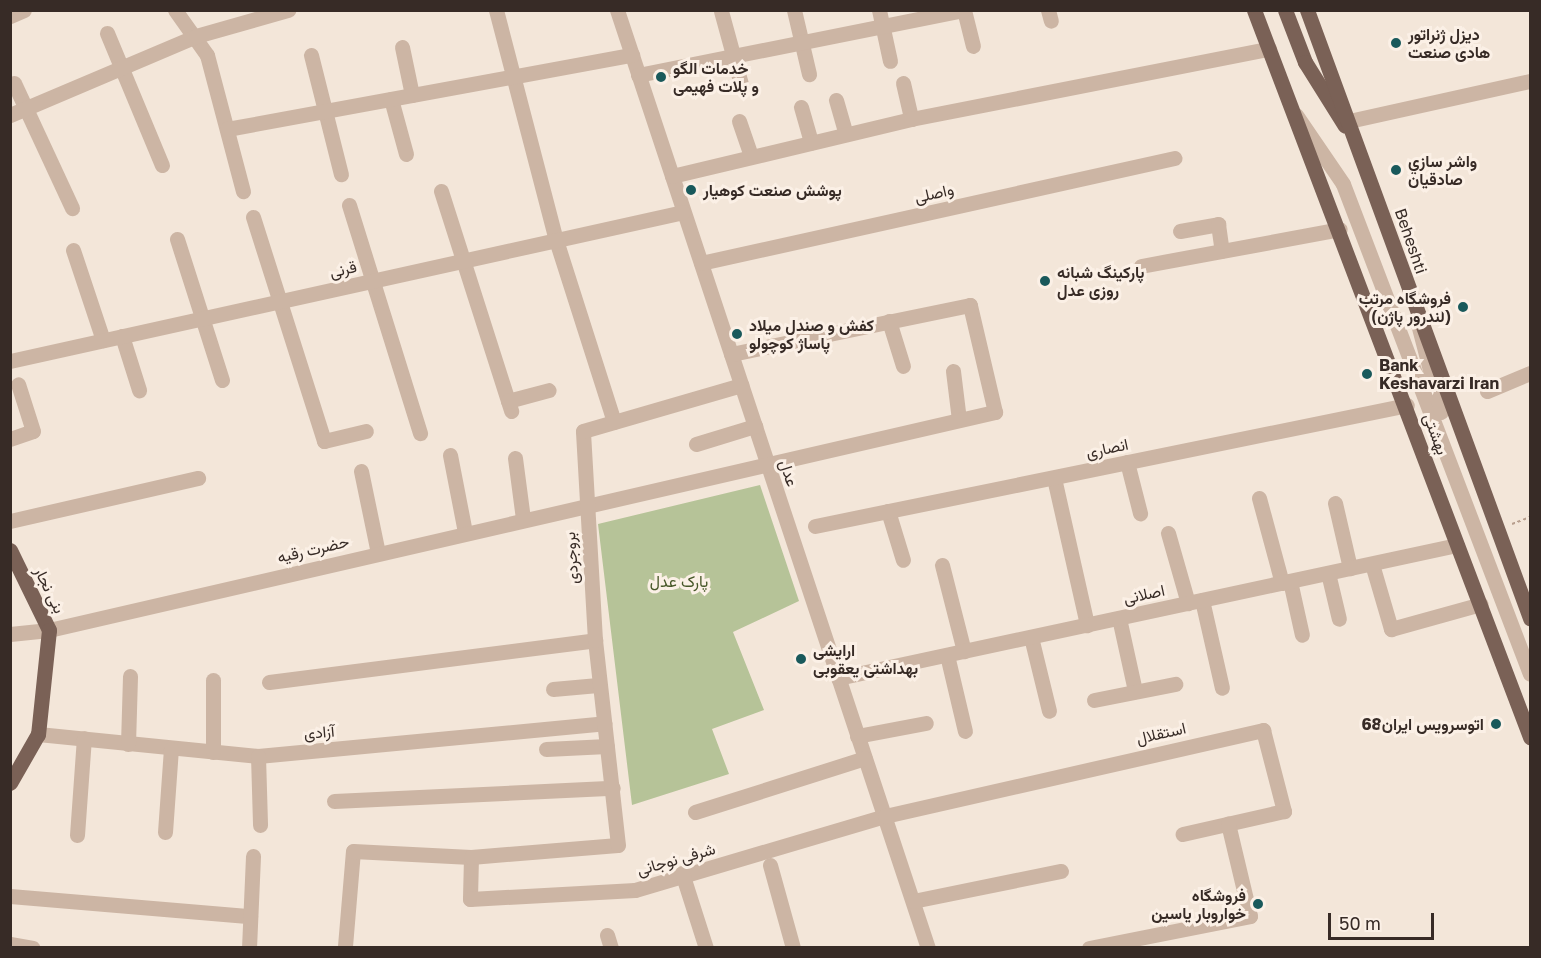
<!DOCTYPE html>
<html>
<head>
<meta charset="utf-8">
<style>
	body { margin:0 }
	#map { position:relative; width:1541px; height:958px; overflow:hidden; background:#f3e6d9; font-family:"Golos Text",Vazirmatn,sans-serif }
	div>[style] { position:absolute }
	.green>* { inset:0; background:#b6c398 }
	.path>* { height:2px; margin-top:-1px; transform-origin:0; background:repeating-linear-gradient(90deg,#b89f8e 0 3px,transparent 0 6px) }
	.minor>* { height:15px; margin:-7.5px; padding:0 7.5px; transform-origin:7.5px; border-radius:7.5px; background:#ccb5a4 }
	.major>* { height:15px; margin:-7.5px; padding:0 7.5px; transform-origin:7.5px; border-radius:7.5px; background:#7a6156 }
	.dots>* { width:16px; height:16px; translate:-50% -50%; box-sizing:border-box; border:3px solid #fbf0e6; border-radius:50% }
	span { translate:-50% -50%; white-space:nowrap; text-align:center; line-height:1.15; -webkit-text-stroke:6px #fbf0e6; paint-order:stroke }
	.poi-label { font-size:16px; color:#372b26; font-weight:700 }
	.left { translate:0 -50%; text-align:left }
	.right { translate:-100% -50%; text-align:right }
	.street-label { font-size:16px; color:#372b26 }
	.park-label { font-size:16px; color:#475728 }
	.frame { position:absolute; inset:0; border:12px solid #372b26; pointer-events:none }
	.scale { position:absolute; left:1328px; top:913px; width:106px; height:27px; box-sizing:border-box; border:3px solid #372b26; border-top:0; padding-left:8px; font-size:18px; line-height:21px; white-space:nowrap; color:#372b26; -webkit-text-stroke:4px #fbf0e6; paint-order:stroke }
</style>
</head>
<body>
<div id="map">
	<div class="green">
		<i style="clip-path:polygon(760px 485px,799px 601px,733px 632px,764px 710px,712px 729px,729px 774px,632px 805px,598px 524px)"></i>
	</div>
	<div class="path">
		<i style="left:1512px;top:524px;width:19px;rotate:-21deg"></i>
	</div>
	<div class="minor">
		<i style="left:175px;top:10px;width:55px;rotate:54.6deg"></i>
		<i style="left:207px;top:55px;width:141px;rotate:75.2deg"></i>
		<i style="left:496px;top:10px;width:238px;rotate:75.4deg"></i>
		<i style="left:556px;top:240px;width:191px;rotate:72.3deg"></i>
		<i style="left:617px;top:10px;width:988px;rotate:71.66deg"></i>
		<i style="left:794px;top:10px;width:66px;rotate:76.8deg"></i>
		<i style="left:879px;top:10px;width:52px;rotate:77.8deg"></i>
		<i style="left:964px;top:10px;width:37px;rotate:76deg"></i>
		<i style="left:1048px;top:10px;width:11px;rotate:75deg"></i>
		<i style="left:721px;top:11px;width:76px;rotate:74.7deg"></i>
		<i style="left:10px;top:16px;width:15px;rotate:-23deg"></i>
		<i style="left:107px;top:33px;width:143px;rotate:67.4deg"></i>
		<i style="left:402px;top:47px;width:49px;rotate:78.2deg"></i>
		<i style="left:311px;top:55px;width:123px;rotate:75.9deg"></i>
		<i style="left:638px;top:75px;width:331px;rotate:-11.3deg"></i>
		<i style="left:14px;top:83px;width:138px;rotate:65.1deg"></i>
		<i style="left:903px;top:83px;width:37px;rotate:77deg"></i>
		<i style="left:391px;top:99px;width:57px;rotate:74.7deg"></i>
		<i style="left:836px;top:100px;width:35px;rotate:74deg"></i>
		<i style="left:801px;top:107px;width:37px;rotate:74deg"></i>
		<i style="left:10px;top:115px;width:202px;rotate:-23deg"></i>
		<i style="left:196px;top:36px;width:96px;rotate:-15.8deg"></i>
		<i style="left:1296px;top:115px;width:83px;rotate:55.7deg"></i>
		<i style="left:1343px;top:184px;width:524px;rotate:69.11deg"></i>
		<i style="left:739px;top:121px;width:37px;rotate:71deg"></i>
		<i style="left:1349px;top:121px;width:185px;rotate:-12.5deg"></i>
		<i style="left:227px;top:129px;width:412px;rotate:-10.4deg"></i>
		<i style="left:672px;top:176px;width:246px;rotate:-13.4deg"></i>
		<i style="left:911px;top:119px;width:365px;rotate:-11.1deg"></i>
		<i style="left:441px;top:191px;width:231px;rotate:72.3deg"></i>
		<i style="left:349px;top:205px;width:239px;rotate:72.7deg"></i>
		<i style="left:253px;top:217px;width:235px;rotate:72.4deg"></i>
		<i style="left:324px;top:441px;width:43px;rotate:-13.4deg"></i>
		<i style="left:1180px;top:231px;width:39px;rotate:-10deg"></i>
		<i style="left:1218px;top:224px;width:27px;rotate:82deg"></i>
		<i style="left:177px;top:239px;width:148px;rotate:72.3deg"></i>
		<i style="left:73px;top:250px;width:95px;rotate:71.6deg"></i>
		<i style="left:701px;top:263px;width:485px;rotate:-12.5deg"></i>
		<i style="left:1141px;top:266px;width:202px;rotate:-10.5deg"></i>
		<i style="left:1417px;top:320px;width:95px;rotate:75.4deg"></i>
		<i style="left:889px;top:321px;width:47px;rotate:72.7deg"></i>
		<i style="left:122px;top:336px;width:57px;rotate:72.5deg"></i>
		<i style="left:10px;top:361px;width:689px;rotate:-12.48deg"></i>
		<i style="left:953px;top:371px;width:49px;rotate:83deg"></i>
		<i style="left:1487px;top:391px;width:47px;rotate:-22.7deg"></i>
		<i style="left:508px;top:401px;width:42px;rotate:-15deg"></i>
		<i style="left:10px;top:439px;width:24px;rotate:-19deg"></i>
		<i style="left:33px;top:431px;width:49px;rotate:-107.7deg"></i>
		<i style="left:696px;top:444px;width:62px;rotate:-17deg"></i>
		<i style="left:450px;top:455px;width:78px;rotate:79deg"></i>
		<i style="left:515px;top:458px;width:62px;rotate:82.5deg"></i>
		<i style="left:1127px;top:462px;width:53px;rotate:75.7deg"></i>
		<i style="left:361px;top:471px;width:84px;rotate:78.3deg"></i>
		<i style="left:1054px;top:478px;width:151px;rotate:77.3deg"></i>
		<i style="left:1259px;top:498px;width:88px;rotate:74.9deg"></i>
		<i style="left:1335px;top:503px;width:67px;rotate:77deg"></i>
		<i style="left:888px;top:511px;width:51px;rotate:73deg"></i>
		<i style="left:10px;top:521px;width:193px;rotate:-12.9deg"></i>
		<i style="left:815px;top:526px;width:604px;rotate:-11.55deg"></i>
		<i style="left:1168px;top:533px;width:73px;rotate:74.1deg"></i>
		<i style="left:1372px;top:564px;width:68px;rotate:73.7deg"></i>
		<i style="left:1391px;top:629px;width:93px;rotate:-15.5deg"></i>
		<i style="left:942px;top:565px;width:89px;rotate:75.7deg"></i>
		<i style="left:1328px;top:573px;width:47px;rotate:76.6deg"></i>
		<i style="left:1290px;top:581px;width:55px;rotate:77.5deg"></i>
		<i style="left:1202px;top:600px;width:90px;rotate:77.2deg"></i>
		<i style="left:1119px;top:618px;width:75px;rotate:77.6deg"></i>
		<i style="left:10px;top:634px;width:39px;rotate:-6deg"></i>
		<i style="left:49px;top:630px;width:971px;rotate:-12.98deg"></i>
		<i style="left:995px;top:412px;width:110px;rotate:-103.2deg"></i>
		<i style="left:970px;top:305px;width:244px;rotate:168.4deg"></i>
		<i style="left:1031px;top:637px;width:76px;rotate:76.3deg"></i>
		<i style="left:947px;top:655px;width:78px;rotate:76.7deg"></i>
		<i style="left:838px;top:678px;width:633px;rotate:-12.13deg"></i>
		<i style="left:269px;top:682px;width:329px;rotate:-7.3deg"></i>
		<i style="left:553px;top:689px;width:45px;rotate:-5.1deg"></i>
		<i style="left:1094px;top:700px;width:83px;rotate:-11.2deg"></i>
		<i style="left:38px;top:734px;width:221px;rotate:5.7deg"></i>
		<i style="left:258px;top:756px;width:348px;rotate:-5.4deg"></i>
		<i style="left:857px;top:736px;width:70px;rotate:-10.7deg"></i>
		<i style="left:128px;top:744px;width:68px;rotate:-88.3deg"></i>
		<i style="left:546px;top:749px;width:61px;rotate:-2.8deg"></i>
		<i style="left:213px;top:752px;width:72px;rotate:-90deg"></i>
		<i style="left:258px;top:756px;width:69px;rotate:88.3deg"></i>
		<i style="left:334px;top:801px;width:279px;rotate:-2.7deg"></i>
		<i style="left:695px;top:812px;width:178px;rotate:-17.6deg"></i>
		<i style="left:165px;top:832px;width:83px;rotate:-85.9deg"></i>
		<i style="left:77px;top:835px;width:97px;rotate:-85.9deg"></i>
		<i style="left:471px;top:857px;width:42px;rotate:91.4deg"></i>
		<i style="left:470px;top:899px;width:165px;rotate:-3.1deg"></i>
		<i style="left:635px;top:890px;width:261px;rotate:-16.5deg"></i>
		<i style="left:885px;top:816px;width:388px;rotate:-12.8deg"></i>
		<i style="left:1263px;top:730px;width:84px;rotate:75.5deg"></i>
		<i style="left:1284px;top:811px;width:104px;rotate:167.2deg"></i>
		<i style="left:770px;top:865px;width:86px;rotate:74.5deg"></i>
		<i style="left:682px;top:873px;width:79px;rotate:72.3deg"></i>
		<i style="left:10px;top:896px;width:241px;rotate:4.8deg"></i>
		<i style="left:913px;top:901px;width:151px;rotate:-11.5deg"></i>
		<i style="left:607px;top:935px;width:14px;rotate:73deg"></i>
		<i style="left:10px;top:944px;width:23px;rotate:10deg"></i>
		<i style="left:345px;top:946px;width:95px;rotate:-85.2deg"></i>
		<i style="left:353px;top:851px;width:118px;rotate:2.9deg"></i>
		<i style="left:471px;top:857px;width:147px;rotate:-4.7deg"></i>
		<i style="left:618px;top:845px;width:206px;rotate:-96.4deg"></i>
		<i style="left:595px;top:640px;width:209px;rotate:-93.3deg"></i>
		<i style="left:583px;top:431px;width:165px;rotate:-16.2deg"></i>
		<i style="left:249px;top:948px;width:92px;rotate:-87.5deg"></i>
		<i style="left:1089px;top:948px;width:164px;rotate:-11.2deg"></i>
		<i style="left:1250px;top:916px;width:95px;rotate:-103.4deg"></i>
	</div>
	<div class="major">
		<i style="left:1254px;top:10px;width:778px;rotate:69.21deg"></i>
		<i style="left:1285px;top:10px;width:56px;rotate:69deg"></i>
		<i style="left:1305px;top:62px;width:75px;rotate:58deg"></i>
		<i style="left:1307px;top:10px;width:648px;rotate:69.86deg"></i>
		<i style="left:10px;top:550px;width:89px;rotate:64deg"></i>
		<i style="left:49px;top:630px;width:105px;rotate:96deg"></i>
		<i style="left:38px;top:734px;width:56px;rotate:119.7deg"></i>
	</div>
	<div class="dots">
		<i style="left:1396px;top:43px;background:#19595b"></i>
		<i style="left:661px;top:77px;background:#19595b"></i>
		<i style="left:1396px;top:170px;background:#19595b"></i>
		<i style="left:691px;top:190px;background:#19595b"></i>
		<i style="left:1045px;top:281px;background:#19595b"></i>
		<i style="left:1463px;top:307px;background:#19595b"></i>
		<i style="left:737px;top:334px;background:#19595b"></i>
		<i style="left:1367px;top:374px;background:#19595b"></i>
		<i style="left:801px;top:659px;background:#19595b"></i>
		<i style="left:1496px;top:724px;background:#19595b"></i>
		<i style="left:1258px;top:904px;background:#19595b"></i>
	</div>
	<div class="poi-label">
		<span class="left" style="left:1408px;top:43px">دیزل ژنراتور<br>هادی صنعت</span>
		<span class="left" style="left:673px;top:77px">خدمات الگو<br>و پلات فهیمی</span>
		<span class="left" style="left:1408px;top:170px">واشر سازي<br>صادقیان</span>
		<span class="left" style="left:703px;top:190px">پوشش صنعت کوهیار</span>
		<span class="left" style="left:1057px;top:281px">پارکینگ شبانه<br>روزی عدل</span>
		<span class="right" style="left:1451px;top:307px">فروشگاه مرتب<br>(لندرور پاژن)</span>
		<span class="left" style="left:749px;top:334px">کفش و صندل میلاد<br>پاساژ کوچولو</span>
		<span class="left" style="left:1379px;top:374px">Bank<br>Keshavarzi Iran</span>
		<span class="left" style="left:813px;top:659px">ارایشی<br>بهداشتی یعقوبی</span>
		<span class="right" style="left:1484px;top:724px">اتوسرویس ایران68</span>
		<span class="right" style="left:1246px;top:904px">فروشگاه<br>خواروبار یاسین</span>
	</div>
	<div class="street-label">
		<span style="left:934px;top:193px;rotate:-13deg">واصلی</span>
		<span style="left:1411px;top:241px;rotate:71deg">Beheshti</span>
		<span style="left:343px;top:269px;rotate:-13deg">قرنی</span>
		<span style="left:1436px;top:434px;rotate:70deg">بهشتى</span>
		<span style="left:1107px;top:448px;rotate:-12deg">انصاری</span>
		<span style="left:789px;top:473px;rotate:72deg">عدل</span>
		<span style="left:313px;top:549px;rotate:-13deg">حضرت رقیه</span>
		<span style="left:571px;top:558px;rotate:-94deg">بروجردی</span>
		<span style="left:50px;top:590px;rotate:64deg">بنی نجار</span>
		<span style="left:1144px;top:594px;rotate:-12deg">اصلانی</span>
		<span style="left:319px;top:732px;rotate:-5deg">آزادی</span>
		<span style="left:1161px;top:733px;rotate:-13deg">استقلال</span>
		<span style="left:676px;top:859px;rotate:-16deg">شرفی نوجانی</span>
	</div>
	<div class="park-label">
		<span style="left:679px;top:581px">پارک عدل</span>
	</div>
	<div class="frame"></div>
	<div class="scale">50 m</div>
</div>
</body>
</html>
